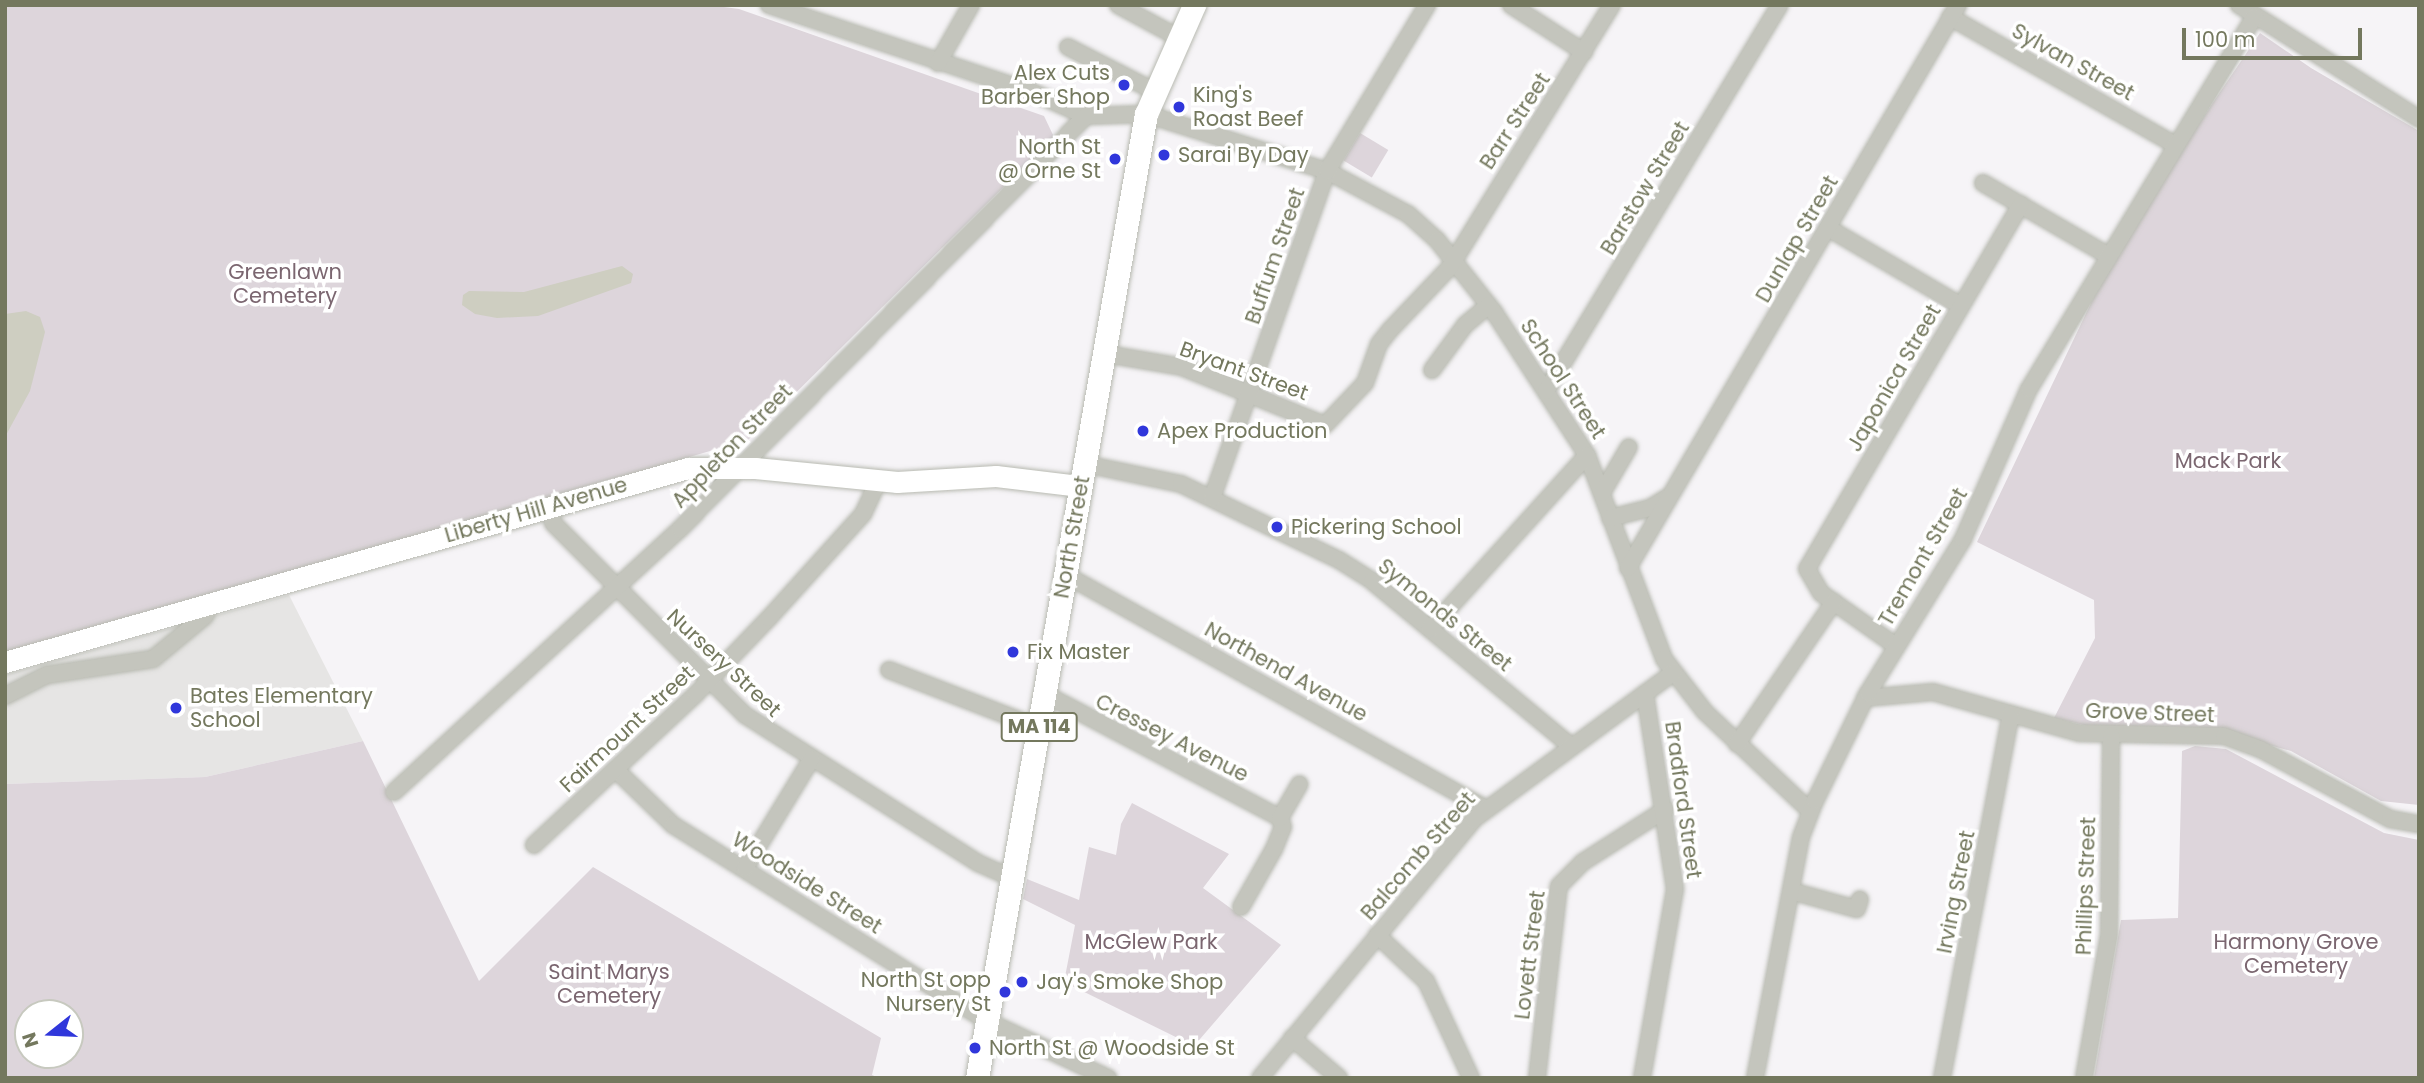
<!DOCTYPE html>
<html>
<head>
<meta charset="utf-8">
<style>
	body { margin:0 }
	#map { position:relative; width:2424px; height:1083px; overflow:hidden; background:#f6f4f7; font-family:Poppins,sans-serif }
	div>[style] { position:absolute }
	.built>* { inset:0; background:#e6e5e4 }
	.green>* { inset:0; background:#ddd5db; transform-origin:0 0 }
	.water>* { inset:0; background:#cecec1 }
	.roads { filter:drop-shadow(0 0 2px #b8bab1) drop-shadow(0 0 2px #b8bab1) }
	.minor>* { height:16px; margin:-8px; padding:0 8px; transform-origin:8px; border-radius:8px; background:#c4c5bd }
	.major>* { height:21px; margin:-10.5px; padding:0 10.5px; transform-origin:10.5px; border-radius:10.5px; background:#fff }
	.highway>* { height:23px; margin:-11.5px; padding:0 11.5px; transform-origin:11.5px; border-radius:11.5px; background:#fff }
	.dots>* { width:19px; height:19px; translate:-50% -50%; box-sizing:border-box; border:4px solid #fff; border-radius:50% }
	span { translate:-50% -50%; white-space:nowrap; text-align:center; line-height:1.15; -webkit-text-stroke:7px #fff; paint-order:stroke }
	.shield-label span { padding:2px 5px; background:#fff; border:2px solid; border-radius:5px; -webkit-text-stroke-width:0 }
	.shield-label { font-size:19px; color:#74785e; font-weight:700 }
	.street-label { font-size:21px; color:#74785e }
	.poi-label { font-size:21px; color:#74785e }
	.right { translate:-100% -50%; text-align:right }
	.left { translate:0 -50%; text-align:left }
	.park-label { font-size:21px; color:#7b6670 }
	.frame { position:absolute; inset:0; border:7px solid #74785e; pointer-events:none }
	.north { position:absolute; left:14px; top:999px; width:70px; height:70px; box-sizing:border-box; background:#fff; border:2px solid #c7c9bf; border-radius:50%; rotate:252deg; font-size:19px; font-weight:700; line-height:28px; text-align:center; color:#74785e }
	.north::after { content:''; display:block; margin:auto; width:24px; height:32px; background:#3037db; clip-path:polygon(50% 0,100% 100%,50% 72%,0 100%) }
	.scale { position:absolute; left:2182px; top:28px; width:180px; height:32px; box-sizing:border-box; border:4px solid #74785e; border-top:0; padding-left:9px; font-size:21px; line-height:24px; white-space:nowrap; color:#74785e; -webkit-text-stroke:5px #fff; paint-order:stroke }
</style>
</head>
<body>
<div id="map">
	<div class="built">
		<i style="clip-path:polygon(289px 595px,363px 741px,205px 777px,5px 784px,5px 675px)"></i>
	</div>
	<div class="green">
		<i style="clip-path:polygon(5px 5px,709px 5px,739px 9px,1044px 116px,1054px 137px,748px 440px,5px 655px)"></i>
		<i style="clip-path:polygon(2260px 33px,2311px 68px,2419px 131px,2419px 805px,2381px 801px,2291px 751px,2223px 732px,2122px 734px,2054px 718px,2095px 638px,2094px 600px,1977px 542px,2123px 236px)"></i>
		<i style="left:1360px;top:133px;width:33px;height:32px;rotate:31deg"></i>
		<i style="clip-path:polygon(evenodd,363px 741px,479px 981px,593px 867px,881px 1038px,872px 1075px,879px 1078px,5px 1078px,5px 784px,205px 777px,363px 741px,28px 1013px,70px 1013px,70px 1055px,28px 1055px,28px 1013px)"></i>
		<i style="clip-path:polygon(2195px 746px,2226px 749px,2384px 833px,2419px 840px,2419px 1078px,2094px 1078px,2121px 920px,2178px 918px,2182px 751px)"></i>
		<i style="clip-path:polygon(1132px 803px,1229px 854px,1203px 888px,1281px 945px,1194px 1046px,1064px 982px,1075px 925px,1023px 899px,1027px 879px,1079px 900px,1089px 847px,1116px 855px,1121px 824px)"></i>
	</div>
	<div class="water">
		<i style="clip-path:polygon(622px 266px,633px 274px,631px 283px,538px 316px,497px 318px,475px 314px,462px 305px,463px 295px,469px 291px,524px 292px)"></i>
		<i style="clip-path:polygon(26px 311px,40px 317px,45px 332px,30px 391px,5px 437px,5px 314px)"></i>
	</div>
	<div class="roads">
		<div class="minor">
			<i style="left:769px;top:5px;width:277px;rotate:18.3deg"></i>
			<i style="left:1032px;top:92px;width:59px;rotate:24deg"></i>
			<i style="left:1086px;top:116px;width:60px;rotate:-1.9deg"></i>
			<i style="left:1146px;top:114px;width:190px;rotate:17.5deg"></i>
			<i style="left:1327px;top:171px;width:92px;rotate:28deg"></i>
			<i style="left:1408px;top:214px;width:39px;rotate:42deg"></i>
			<i style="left:1437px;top:240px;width:92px;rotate:51.6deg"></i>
			<i style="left:1494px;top:312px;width:171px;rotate:57deg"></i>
			<i style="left:1587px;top:455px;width:218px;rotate:69.3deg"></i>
			<i style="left:1664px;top:659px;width:67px;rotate:52.3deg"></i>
			<i style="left:1705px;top:712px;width:144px;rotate:43.3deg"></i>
			<i style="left:1118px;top:5px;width:69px;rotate:28.4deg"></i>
			<i style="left:1511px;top:5px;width:87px;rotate:32.8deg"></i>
			<i style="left:2239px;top:5px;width:213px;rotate:32.3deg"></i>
			<i style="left:1950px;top:17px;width:257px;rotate:29.6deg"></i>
			<i style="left:1068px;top:47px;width:99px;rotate:27.1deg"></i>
			<i style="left:938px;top:63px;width:67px;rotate:-60.4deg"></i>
			<i style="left:1983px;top:183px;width:143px;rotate:30.1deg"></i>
			<i style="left:1828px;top:228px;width:153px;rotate:30.3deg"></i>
			<i style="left:1106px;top:354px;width:77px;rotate:9.7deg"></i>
			<i style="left:1182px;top:367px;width:154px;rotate:22.1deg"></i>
			<i style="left:1325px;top:425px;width:58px;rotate:-46.4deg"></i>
			<i style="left:1365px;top:383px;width:41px;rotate:-70.3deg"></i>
			<i style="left:1379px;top:344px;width:18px;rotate:-52deg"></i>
			<i style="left:1390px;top:330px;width:87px;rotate:-46.4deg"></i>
			<i style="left:1450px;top:267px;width:308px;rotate:-58.3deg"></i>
			<i style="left:1432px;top:370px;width:56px;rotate:-53.7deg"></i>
			<i style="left:1465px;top:325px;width:31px;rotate:-40deg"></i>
			<i style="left:1546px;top:391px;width:451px;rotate:-58.8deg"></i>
			<i style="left:1085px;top:464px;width:98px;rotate:11.8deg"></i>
			<i style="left:1181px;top:484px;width:175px;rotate:25.7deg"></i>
			<i style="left:1339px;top:560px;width:39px;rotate:32deg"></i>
			<i style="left:1372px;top:581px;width:259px;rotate:39.7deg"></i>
			<i style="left:1602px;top:493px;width:53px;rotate:-59.6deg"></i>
			<i style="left:1212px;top:498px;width:347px;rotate:-70.6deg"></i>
			<i style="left:1327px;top:171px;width:194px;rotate:-58.9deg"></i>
			<i style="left:549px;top:505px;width:18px;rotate:77deg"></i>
			<i style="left:553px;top:523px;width:272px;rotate:45deg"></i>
			<i style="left:745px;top:715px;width:276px;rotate:32.4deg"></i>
			<i style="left:978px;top:863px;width:37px;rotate:24deg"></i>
			<i style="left:1610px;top:518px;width:41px;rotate:-14deg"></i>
			<i style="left:1650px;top:508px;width:19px;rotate:-32deg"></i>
			<i style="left:1628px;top:568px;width:653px;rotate:-59.62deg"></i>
			<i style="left:1066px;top:575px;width:479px;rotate:29.1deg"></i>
			<i style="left:1430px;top:629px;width:234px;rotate:-47.9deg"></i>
			<i style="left:1896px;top:646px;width:92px;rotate:-144.8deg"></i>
			<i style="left:1821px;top:593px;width:28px;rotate:-120deg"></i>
			<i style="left:1807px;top:569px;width:423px;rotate:-59.6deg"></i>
			<i style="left:889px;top:670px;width:161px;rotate:21.1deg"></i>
			<i style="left:1045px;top:694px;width:266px;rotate:27.8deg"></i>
			<i style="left:5px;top:696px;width:47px;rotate:-26.6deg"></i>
			<i style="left:47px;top:675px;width:107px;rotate:-8.6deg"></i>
			<i style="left:153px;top:659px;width:67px;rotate:-39.6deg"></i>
			<i style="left:205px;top:616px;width:17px;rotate:-62deg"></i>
			<i style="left:1865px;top:698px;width:68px;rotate:-5deg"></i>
			<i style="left:1933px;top:692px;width:152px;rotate:15.7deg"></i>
			<i style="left:2079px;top:733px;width:145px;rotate:1.2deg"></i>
			<i style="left:2224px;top:736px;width:38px;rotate:20deg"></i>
			<i style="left:2260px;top:749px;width:148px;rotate:28.3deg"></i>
			<i style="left:2390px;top:819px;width:29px;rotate:10deg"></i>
			<i style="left:1737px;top:744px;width:172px;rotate:-55.7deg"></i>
			<i style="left:615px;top:769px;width:81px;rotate:44deg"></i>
			<i style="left:673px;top:825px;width:370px;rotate:32deg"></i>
			<i style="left:987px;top:1021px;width:134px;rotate:25.2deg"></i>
			<i style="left:394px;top:792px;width:389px;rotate:-42.6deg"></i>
			<i style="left:680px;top:529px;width:579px;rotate:-45.49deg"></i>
			<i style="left:534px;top:845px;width:221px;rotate:-43deg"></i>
			<i style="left:696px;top:694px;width:105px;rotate:-46.2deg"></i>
			<i style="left:769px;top:618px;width:140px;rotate:-47.9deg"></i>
			<i style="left:863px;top:514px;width:38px;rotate:-65deg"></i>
			<i style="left:745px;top:868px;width:127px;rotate:-58.6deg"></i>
			<i style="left:1791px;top:891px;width:68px;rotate:15.3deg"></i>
			<i style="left:1857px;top:909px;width:10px;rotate:-73deg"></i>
			<i style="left:1241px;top:907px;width:67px;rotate:-60.4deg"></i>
			<i style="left:1274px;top:849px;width:24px;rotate:-68deg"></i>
			<i style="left:1283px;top:827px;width:9px;rotate:-108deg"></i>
			<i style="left:1280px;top:818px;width:39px;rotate:-60deg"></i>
			<i style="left:1377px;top:935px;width:67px;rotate:43.2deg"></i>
			<i style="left:1426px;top:981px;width:107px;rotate:65.1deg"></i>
			<i style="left:1292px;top:1038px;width:62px;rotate:40.4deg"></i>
			<i style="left:1260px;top:1078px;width:336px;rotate:-50.4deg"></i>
			<i style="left:1474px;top:819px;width:248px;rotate:-36.3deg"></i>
			<i style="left:1537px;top:1078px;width:193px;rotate:-83.5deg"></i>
			<i style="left:1559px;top:886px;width:34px;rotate:-45deg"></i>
			<i style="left:1583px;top:862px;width:98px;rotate:-32.6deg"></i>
			<i style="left:1642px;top:1078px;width:192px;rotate:-80.1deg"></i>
			<i style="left:1675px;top:889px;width:198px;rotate:-98.7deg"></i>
			<i style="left:1755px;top:1078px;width:245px;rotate:-79.2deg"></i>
			<i style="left:1801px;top:837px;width:39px;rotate:-69deg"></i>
			<i style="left:1815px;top:801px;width:120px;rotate:-63.9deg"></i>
			<i style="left:1868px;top:693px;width:181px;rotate:-58.3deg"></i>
			<i style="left:1963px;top:539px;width:164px;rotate:-66.3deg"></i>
			<i style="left:2029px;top:389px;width:435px;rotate:-58.8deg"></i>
			<i style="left:1942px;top:1078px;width:370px;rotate:-79.3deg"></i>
			<i style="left:2084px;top:1078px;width:145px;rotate:-80.1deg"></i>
			<i style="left:2109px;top:935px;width:200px;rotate:-89.4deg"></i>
		</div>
		<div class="major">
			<i style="left:5px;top:662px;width:710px;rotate:-15.86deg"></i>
			<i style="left:688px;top:468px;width:67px"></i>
			<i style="left:755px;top:468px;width:143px;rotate:5.6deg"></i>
			<i style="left:897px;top:482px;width:99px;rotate:-3.5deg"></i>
			<i style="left:996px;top:476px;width:85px;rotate:6.8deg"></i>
		</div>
		<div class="highway">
			<i style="left:977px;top:1078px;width:979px;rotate:-80.06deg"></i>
			<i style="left:1146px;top:114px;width:119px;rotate:-66.2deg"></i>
		</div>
	</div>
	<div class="dots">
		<i style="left:1124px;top:85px;background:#3037db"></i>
		<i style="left:1179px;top:107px;background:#3037db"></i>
		<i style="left:1164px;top:155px;background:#3037db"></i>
		<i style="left:1115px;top:159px;background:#3037db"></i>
		<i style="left:1143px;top:431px;background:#3037db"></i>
		<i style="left:1277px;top:527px;background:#3037db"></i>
		<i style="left:1013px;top:652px;background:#3037db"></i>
		<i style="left:176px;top:708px;background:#3037db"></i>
		<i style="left:1022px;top:982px;background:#3037db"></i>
		<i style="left:1005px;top:992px;background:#3037db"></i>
		<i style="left:975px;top:1048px;background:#3037db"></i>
	</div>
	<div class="shield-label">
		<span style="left:1039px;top:727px">MA 114</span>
	</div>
	<div class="street-label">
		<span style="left:2073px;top:62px;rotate:29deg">Sylvan Street</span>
		<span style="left:1515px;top:121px;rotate:-57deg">Barr Street</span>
		<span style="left:1645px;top:188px;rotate:-59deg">Barstow Street</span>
		<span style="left:1797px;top:239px;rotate:-60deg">Dunlap Street</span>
		<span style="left:1275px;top:256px;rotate:-71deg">Buffum Street</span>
		<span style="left:1244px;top:371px;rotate:20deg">Bryant Street</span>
		<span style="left:1894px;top:378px;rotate:-60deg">Japonica Street</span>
		<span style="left:1563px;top:379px;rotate:57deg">School Street</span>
		<span style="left:732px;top:446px;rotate:-46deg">Appleton Street</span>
		<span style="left:536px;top:510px;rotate:-16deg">Liberty Hill Avenue</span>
		<span style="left:1072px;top:537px;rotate:-80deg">North Street</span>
		<span style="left:1923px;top:557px;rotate:-60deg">Tremont Street</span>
		<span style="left:1445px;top:615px;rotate:39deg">Symonds Street</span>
		<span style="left:724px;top:663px;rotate:43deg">Nursery Street</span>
		<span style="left:1286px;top:672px;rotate:29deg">Northend Avenue</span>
		<span style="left:2150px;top:713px;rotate:2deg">Grove Street</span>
		<span style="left:627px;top:729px;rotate:-43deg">Fairmount Street</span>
		<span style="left:1172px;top:738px;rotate:27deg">Cressey Avenue</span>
		<span style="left:1683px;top:800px;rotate:82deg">Bradford Street</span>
		<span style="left:1418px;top:856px;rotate:-49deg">Balcomb Street</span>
		<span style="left:807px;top:883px;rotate:32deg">Woodside Street</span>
		<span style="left:2086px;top:886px;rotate:-88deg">Phillips Street</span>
		<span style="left:1956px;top:892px;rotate:-79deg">Irving Street</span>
		<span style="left:1530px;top:955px;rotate:-83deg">Lovett Street</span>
	</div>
	<div class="poi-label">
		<span class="right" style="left:1110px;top:85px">Alex Cuts<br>Barber Shop</span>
		<span class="left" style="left:1193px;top:107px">King's<br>Roast Beef</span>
		<span class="right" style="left:1101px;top:159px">North St<br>@ Orne St</span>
		<span class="left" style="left:1178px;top:155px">Sarai By Day</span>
		<span class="left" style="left:1157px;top:431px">Apex Production</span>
		<span class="left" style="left:1291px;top:527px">Pickering School</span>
		<span class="left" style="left:1027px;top:652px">Fix Master</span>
		<span class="left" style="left:190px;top:708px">Bates Elementary<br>School</span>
		<span class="right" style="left:991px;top:992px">North St opp<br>Nursery St</span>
		<span class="left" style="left:1036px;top:982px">Jay's Smoke Shop</span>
		<span class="left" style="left:989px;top:1048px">North St @ Woodside St</span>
	</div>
	<div class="park-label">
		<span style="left:285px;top:284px">Greenlawn<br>Cemetery</span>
		<span style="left:2228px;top:461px">Mack Park</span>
		<span style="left:1151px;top:942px">McGlew Park</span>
		<span style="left:2296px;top:954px">Harmony Grove<br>Cemetery</span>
		<span style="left:609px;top:984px">Saint Marys<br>Cemetery</span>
	</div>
	<div class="frame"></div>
	<div class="north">N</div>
	<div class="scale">100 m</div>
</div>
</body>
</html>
